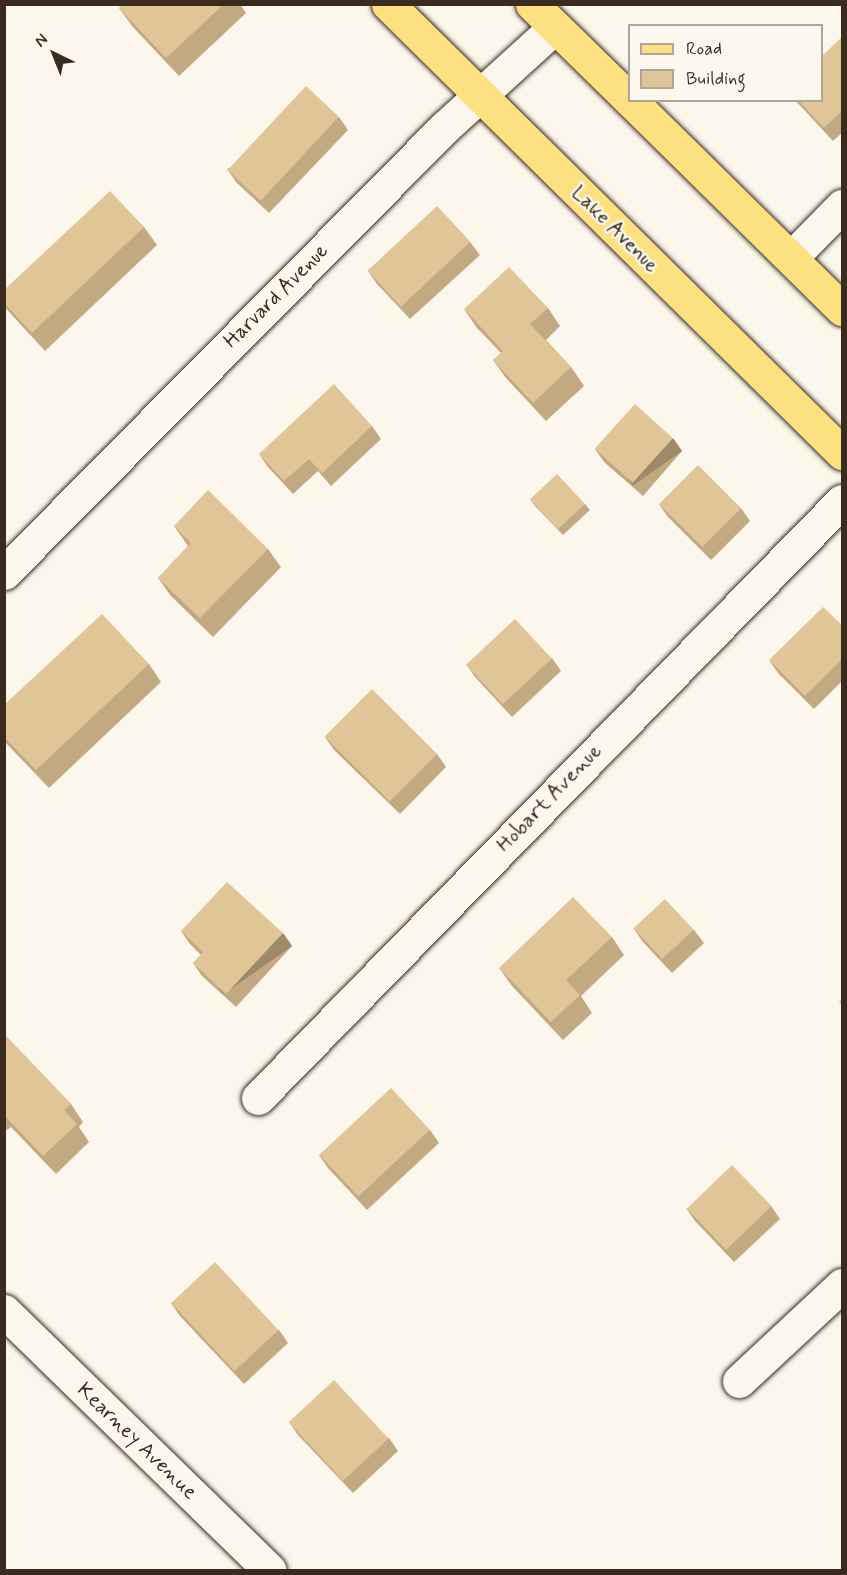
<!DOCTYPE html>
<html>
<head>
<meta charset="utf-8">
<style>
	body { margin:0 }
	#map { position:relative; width:847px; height:1575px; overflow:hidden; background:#fbf7ec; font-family:Mynerve,sans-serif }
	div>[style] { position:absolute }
	.roads { filter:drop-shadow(0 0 2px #3b2a1e) drop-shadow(0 0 2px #3b2a1e) }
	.minor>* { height:33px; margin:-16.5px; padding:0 16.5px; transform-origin:16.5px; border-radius:16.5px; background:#fbf7ec }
	.major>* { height:33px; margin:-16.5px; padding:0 16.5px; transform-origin:16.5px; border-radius:16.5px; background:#fde080 }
	.wall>* { inset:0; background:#c2a981 }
	.shaded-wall>* { inset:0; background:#9e8a69; transform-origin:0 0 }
	.building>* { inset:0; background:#e2c596; transform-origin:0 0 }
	span { translate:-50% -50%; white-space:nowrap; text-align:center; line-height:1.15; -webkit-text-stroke:5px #fbf7ec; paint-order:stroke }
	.street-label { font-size:21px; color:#3b2a1e }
	.frame { position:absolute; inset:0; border:6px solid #3b2a1e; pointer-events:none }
	.legend { position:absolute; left:628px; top:24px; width:195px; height:78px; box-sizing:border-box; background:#fbf7ec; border:2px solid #aea59a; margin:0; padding:8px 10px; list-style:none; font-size:18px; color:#3b2a1e }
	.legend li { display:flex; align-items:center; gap:12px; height:30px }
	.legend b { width:30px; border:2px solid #aea59a }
	.north { position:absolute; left:24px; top:24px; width:60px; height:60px; -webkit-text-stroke:4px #fbf7ec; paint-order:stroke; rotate:317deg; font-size:16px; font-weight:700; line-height:24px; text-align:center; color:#3b2a1e }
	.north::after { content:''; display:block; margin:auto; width:21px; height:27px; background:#3b2a1e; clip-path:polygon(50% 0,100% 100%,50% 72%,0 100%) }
</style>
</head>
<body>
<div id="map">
	<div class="roads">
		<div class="minor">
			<i style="left:791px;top:258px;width:73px;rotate:-45.6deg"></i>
			<i style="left:4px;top:573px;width:626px;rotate:-45.32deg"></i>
			<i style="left:444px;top:128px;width:150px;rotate:-42.3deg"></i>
			<i style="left:258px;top:1098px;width:835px;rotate:-45.63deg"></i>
			<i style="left:4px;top:1311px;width:371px;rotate:44.3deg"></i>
			<i style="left:739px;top:1381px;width:141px;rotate:-43deg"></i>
		</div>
		<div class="major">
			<i style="left:388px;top:4px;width:639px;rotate:44.68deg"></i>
			<i style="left:532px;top:4px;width:137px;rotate:44.4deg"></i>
			<i style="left:630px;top:100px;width:298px;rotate:44.6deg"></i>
		</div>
	</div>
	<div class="wall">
		<i style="clip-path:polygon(123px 4px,240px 4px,246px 13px,179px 76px,132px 26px,119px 8px)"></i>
		<i style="clip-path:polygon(843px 36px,843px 132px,833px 141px,795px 100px,822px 100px)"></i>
		<i style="clip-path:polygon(339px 117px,348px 130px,269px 213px,236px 182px,227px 169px)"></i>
		<i style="clip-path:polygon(144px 227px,157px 245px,45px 351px,11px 314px,4px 306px,4px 290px)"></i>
		<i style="clip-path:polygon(470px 242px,480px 255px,410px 319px,377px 284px,368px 271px)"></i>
		<i style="clip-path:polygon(548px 308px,560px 326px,546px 340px,571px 367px,584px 386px,546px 421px,506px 378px,493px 360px,501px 353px,477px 328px,464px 309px)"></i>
		<i style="clip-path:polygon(372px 426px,381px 439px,331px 486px,318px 471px,293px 494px,268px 467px,259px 454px)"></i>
		<i style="clip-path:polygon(595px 449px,682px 451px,643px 496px,604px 462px)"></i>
		<i style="clip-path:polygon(530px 499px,585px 504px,590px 510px,563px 535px,535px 506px)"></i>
		<i style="clip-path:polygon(659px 504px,741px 508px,750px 521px,711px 560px,668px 517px)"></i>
		<i style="clip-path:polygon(174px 526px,268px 549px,281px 567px,213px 637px,171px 596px,158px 578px,188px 546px)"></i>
		<i style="clip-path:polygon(843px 626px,843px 680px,814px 709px,778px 673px,769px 660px)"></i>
		<i style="clip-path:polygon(552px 658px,561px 671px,512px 717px,475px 677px,466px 664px)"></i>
		<i style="clip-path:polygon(149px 664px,161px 682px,49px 788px,4px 741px,4px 705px)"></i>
		<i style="clip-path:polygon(325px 737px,437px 754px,446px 767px,400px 814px,334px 750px)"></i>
		<i style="clip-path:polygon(634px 929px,694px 930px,704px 943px,672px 973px,643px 942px)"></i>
		<i style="clip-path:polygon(181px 931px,292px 946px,236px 1007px,202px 976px,193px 963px,201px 955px,190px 944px)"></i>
		<i style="clip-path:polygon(612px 937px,624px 955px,581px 996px,592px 1013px,563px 1040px,512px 986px,499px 968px)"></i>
		<i style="clip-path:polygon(4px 1034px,71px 1104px,83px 1122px,79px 1127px,89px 1142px,56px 1174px,11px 1127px,4px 1132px)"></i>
		<i style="clip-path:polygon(430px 1130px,439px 1143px,367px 1210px,328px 1168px,319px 1155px)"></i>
		<i style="clip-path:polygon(771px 1206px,780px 1219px,734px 1262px,695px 1221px,686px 1208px)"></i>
		<i style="clip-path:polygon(171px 1303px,279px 1330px,288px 1343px,244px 1384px,180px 1316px)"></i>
		<i style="clip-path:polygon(289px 1422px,389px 1438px,398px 1451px,353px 1493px,298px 1435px)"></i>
	</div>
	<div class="shaded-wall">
		<i style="left:673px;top:438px;width:16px;height:60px;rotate:55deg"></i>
		<i style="left:283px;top:933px;width:16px;height:83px;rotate:55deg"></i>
	</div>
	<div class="building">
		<i style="clip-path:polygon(123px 4px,224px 4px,166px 58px,119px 8px)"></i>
		<i style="clip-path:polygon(843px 36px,843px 110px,824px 128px,798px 100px,822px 100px,822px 56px)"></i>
		<i style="left:306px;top:86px;width:45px;height:115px;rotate:43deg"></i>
		<i style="clip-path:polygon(110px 191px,144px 227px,32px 333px,4px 303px,4px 290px)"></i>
		<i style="left:437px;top:206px;width:49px;height:95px;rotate:47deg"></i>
		<i style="clip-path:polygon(509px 267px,548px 308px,530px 324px,571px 367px,533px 403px,493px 360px,503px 351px,464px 309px)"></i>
		<i style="clip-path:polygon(334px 384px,372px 426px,322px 473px,309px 459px,284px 481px,259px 454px)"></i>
		<i style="left:635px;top:404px;width:51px;height:60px;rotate:42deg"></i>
		<i style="left:698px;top:465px;width:61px;height:55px;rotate:45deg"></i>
		<i style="left:557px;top:474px;width:41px;height:37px;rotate:47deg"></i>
		<i style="clip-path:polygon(208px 490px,268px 549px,200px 618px,158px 578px,191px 543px,174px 526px)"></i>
		<i style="clip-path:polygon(823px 607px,843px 626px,843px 658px,805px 696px,769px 660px)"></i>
		<i style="clip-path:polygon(102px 614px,149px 664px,36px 770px,4px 737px,4px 705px)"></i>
		<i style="left:515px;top:619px;width:54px;height:67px;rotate:47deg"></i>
		<i style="left:372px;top:689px;width:92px;height:67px;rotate:45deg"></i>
		<i style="clip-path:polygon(227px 882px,283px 933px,226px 994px,193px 963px,203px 952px,181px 931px)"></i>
		<i style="clip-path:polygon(573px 897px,612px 937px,566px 980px,580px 995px,551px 1022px,499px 968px)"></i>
		<i style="left:665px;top:899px;width:42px;height:43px;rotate:47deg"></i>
		<i style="clip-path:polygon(843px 998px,843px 1006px,839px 1002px)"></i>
		<i style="clip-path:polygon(4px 1034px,71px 1104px,64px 1110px,77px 1124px,43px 1156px,4px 1115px)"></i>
		<i style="left:391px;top:1088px;width:57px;height:98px;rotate:47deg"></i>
		<i style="left:732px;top:1165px;width:57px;height:63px;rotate:46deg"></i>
		<i style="left:215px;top:1262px;width:93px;height:60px;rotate:47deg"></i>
		<i style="left:334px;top:1380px;width:80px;height:62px;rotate:47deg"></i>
	</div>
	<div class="street-label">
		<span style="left:615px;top:229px;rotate:45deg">Lake Avenue</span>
		<span style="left:276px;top:296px;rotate:-45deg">Harvard Avenue</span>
		<span style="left:549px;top:798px;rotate:-46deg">Hobart Avenue</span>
		<span style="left:137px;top:1441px;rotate:44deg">Kearney Avenue</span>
	</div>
	<div class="frame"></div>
	<ul class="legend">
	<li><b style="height:8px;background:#fde080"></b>Road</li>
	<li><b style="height:16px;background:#e2c596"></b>Building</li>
	</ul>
	<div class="north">N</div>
</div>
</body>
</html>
